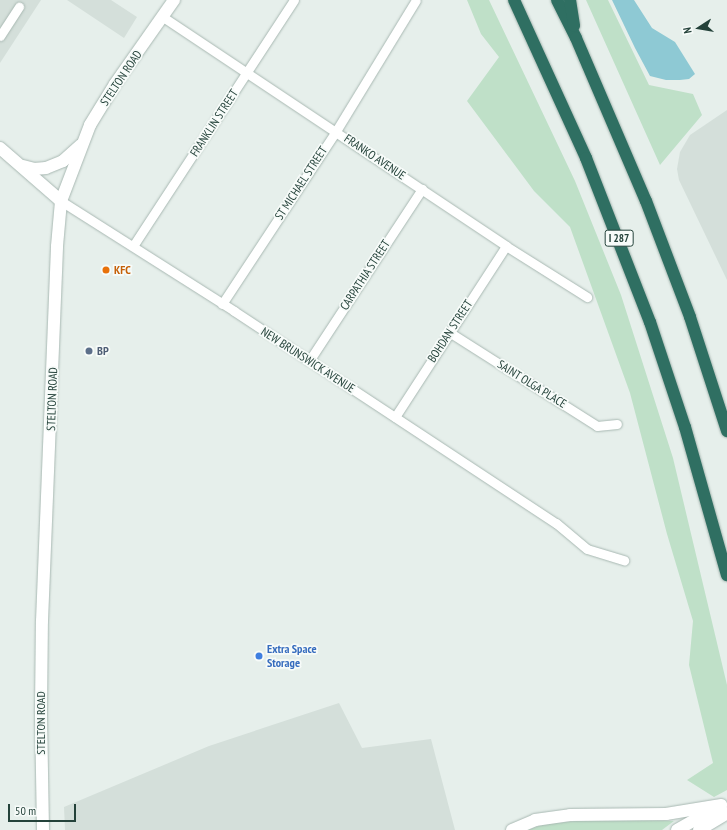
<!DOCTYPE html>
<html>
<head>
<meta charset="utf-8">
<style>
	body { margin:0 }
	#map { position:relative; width:727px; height:830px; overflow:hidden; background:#e6efeb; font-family:"PT Sans Narrow",sans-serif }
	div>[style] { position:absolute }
	.built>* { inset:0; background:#d4dfda }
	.green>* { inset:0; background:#bfe0c8 }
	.water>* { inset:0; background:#8ec9d4 }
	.roads { filter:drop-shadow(0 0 1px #a8b8b2) drop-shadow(0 0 1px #a8b8b2) }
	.street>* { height:9px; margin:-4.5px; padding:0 4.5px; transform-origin:4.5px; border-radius:4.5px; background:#fff }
	.secondary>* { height:12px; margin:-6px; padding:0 6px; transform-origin:6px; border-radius:6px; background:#fff }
	.highway>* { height:12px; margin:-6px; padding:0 6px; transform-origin:6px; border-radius:6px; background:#2f6f62 }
	.dots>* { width:11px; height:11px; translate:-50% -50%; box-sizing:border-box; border:2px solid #f7fbf9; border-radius:50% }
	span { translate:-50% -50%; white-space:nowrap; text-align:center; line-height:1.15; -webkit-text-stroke:3.5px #f7fbf9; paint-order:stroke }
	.shield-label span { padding:1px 3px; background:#f7fbf9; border:1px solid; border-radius:3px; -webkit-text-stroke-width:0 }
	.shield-label { font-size:11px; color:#24423a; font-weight:700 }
	.street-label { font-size:12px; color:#24423a }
	.food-label { font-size:12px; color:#c56008; font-weight:700 }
	.left { translate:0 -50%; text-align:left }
	.service-label { font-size:12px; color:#4e5e75; font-weight:700 }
	.shop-label { font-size:12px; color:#366cbe; font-weight:700 }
	.north { position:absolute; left:679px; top:8px; width:40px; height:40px; -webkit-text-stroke:3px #f7fbf9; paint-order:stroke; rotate:258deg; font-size:11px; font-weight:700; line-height:16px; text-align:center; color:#24423a }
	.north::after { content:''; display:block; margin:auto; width:14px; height:18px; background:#24423a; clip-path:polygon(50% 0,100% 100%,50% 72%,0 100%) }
	.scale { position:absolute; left:8px; top:804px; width:68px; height:18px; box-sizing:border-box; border:2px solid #24423a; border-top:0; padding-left:5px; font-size:12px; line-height:14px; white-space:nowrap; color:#24423a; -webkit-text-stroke:3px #f7fbf9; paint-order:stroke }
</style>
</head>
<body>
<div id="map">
	<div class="built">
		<i style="clip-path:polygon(0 0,41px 0,0 63px)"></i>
		<i style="clip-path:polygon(67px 0,111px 0,137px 17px,124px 38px)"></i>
		<i style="clip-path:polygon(727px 110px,727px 280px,679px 180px,677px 169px,680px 152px,690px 135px)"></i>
		<i style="clip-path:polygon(339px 703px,362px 748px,431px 739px,455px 830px,65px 830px,64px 807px,209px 746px)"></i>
	</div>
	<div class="green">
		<i style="clip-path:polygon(467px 0,489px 0,575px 181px,621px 295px,673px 458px,727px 685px,727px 790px,714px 797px,687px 780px,713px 763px,689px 665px,693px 621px,667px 534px,630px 393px,570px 227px,534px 191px,467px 101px,499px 57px,481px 34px)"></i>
		<i style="clip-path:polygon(586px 0,608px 0,649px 85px,693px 94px,702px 115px,660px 165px)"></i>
		<i style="clip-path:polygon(586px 820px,641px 820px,674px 821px,662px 830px,527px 830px,545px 824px)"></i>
	</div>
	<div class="water">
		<i style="clip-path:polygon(612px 0,634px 0,652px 28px,675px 42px,695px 74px,689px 79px,680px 80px,666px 80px,650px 76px,635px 48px)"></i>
	</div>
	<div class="roads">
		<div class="street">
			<i style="left:163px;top:17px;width:412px;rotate:33.7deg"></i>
			<i style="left:506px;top:246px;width:96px;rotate:32.2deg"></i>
			<i style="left:0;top:36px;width:35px;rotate:-57deg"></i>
			<i style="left:61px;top:201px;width:205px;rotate:32.4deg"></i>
			<i style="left:234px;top:311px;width:386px;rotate:33.4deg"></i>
			<i style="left:556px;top:523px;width:40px;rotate:40deg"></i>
			<i style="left:587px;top:549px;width:39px;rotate:17deg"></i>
			<i style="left:133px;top:246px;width:294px;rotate:-56.8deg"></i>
			<i style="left:222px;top:304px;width:207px;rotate:-56.6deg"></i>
			<i style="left:336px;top:131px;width:153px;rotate:-58.6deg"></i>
			<i style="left:449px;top:332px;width:175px;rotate:32.4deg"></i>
			<i style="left:597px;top:426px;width:20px;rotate:-6deg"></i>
			<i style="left:309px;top:361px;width:206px;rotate:-56.7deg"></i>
			<i style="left:395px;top:417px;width:204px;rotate:-57deg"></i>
		</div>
		<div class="secondary">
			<i style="left:0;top:148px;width:81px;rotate:41deg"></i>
			<i style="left:23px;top:166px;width:11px;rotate:15deg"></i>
			<i style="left:34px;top:169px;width:12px;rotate:-5deg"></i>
			<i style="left:46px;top:168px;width:18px;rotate:-22deg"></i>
			<i style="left:63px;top:161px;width:24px;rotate:-42deg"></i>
			<i style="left:43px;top:830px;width:120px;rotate:-91deg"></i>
			<i style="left:41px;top:710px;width:89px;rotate:-89.4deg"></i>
			<i style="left:42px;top:621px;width:375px;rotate:-87.7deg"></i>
			<i style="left:57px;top:246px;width:45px;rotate:-84.9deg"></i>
			<i style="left:61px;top:201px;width:81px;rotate:-69.1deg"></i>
			<i style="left:90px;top:125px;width:48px;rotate:-58.6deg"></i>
			<i style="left:115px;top:84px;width:103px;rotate:-54.9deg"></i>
			<i style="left:512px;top:830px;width:25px;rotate:-23deg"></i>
			<i style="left:535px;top:820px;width:35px;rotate:-8deg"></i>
			<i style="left:570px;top:815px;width:96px;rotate:-0.6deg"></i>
			<i style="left:666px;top:814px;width:56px;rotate:-9.3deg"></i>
			<i style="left:677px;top:830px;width:43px;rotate:-29.6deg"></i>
			<i style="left:699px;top:830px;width:33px;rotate:-31deg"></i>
		</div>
		<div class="highway">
			<i style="left:514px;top:0;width:174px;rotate:65.5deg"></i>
			<i style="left:586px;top:158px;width:176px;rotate:68.7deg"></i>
			<i style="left:650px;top:322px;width:111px;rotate:71.6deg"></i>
			<i style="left:685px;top:427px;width:154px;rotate:74.2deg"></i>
			<i style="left:557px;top:0;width:42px;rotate:63.4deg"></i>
			<i style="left:576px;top:38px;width:177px;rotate:66.8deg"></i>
			<i style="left:646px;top:201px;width:124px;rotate:69.2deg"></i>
			<i style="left:690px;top:317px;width:120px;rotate:72deg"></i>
			<i style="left:570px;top:0;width:26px;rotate:81deg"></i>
		</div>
	</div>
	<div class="dots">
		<i style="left:106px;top:270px;background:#e8710a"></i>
		<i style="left:89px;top:351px;background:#5c6f8a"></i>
		<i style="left:259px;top:656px;background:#3f7fe0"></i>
	</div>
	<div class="shield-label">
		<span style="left:619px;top:238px">I 287</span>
	</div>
	<div class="street-label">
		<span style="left:121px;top:78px;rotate:-56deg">STELTON ROAD</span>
		<span style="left:214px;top:123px;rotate:-57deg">FRANKLIN STREET</span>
		<span style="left:375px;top:157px;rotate:34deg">FRANKO AVENUE</span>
		<span style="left:301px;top:183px;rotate:-57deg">ST MICHAEL STREET</span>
		<span style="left:365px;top:275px;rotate:-57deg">CARPATHIA STREET</span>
		<span style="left:450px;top:331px;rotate:-57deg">BOHDAN STREET</span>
		<span style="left:308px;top:360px;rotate:33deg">NEW BRUNSWICK AVENUE</span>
		<span style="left:532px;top:384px;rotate:32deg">SAINT OLGA PLACE</span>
		<span style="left:52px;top:399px;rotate:-88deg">STELTON ROAD</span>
		<span style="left:41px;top:723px;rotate:-90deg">STELTON ROAD</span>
	</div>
	<div class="food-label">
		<span class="left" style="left:114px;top:270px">KFC</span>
	</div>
	<div class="service-label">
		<span class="left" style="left:97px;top:351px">BP</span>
	</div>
	<div class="shop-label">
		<span class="left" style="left:267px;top:656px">Extra Space<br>Storage</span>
	</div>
	<div class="north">N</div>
	<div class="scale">50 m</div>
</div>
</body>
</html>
